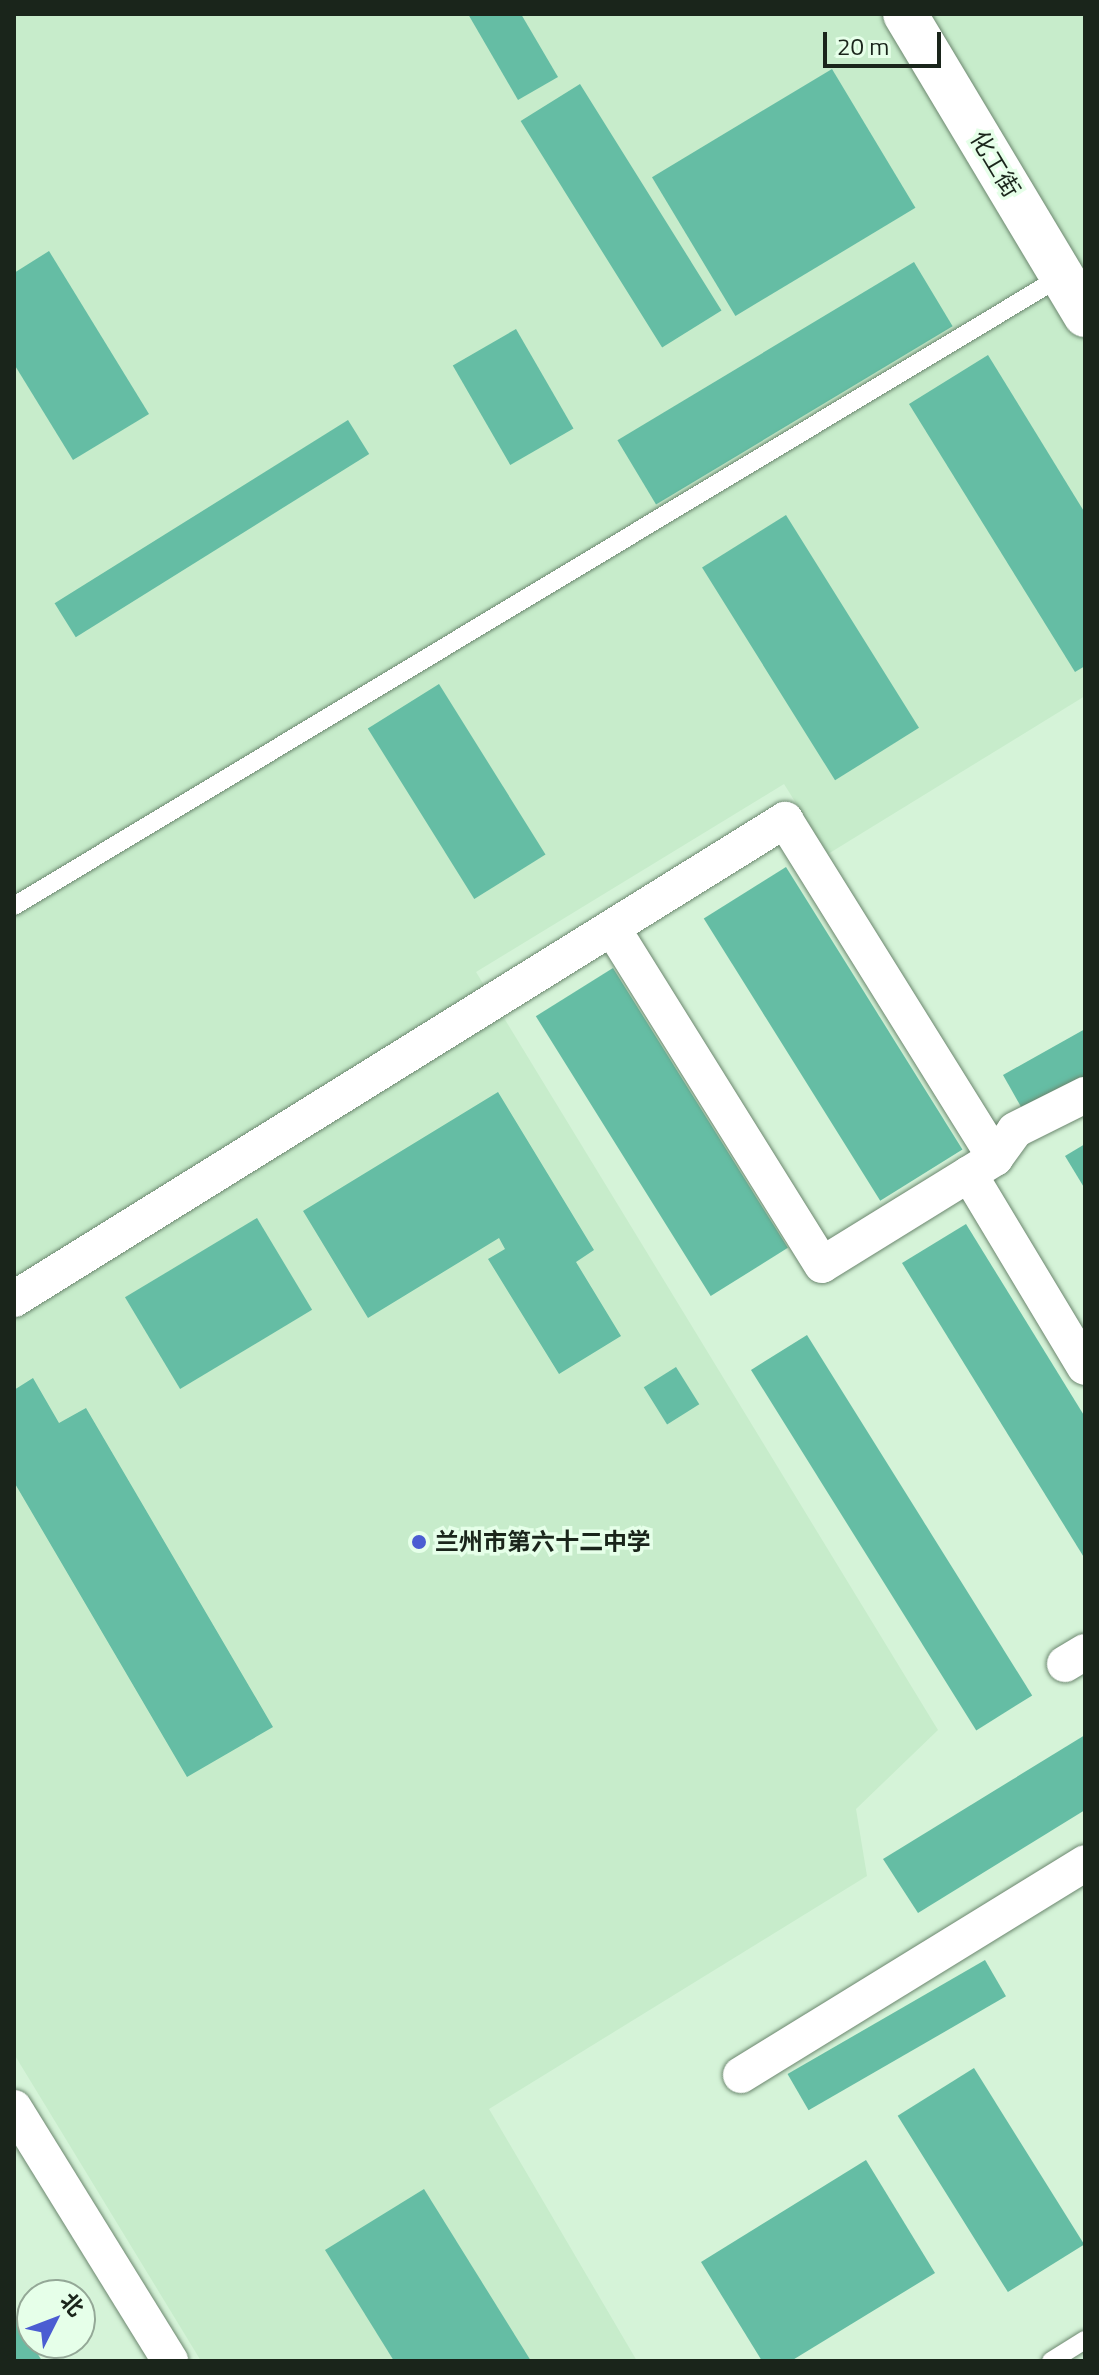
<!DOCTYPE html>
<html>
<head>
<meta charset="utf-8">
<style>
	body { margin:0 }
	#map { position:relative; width:1099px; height:2375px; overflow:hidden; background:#d5f3d8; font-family:"Titillium Web","Noto Sans SC",sans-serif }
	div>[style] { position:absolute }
	.built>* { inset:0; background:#c7eccb }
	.building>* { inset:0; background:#65bda4; transform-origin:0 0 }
	.roads { filter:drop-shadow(0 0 2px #6c876f) drop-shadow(0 0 2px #6c876f) }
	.lane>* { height:18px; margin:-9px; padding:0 9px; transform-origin:9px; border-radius:9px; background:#fff }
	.street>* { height:36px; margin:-18px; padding:0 18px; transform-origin:18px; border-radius:18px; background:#fff }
	.secondary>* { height:44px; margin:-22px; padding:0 22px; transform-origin:22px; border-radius:22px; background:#fff }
	.dots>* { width:22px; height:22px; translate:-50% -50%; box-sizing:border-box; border:4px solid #e6ffe9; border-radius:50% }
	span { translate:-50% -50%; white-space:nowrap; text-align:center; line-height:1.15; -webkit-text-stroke:7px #e6ffe9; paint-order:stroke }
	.street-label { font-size:24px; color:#1a251b }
	.poi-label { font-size:24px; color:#1a251b; font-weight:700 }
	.left { translate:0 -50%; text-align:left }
	.frame { position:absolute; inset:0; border:16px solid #1a251b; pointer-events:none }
	.north { position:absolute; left:16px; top:2279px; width:80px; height:80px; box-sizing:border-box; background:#e6ffe9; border:2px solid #94a897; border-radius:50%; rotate:48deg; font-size:22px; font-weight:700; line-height:32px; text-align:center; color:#1a251b }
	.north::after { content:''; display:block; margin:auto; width:28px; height:36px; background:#4b5dd2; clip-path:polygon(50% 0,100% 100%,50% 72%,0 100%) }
	.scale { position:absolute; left:823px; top:32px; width:118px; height:36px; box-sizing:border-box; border:4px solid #1a251b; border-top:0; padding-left:10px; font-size:24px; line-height:28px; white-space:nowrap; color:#1a251b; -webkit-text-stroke:6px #e6ffe9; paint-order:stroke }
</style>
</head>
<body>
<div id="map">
	<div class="built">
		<i style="clip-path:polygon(14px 14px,1085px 14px,1085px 696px,828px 854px,784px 784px,476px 972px,938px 1730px,856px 1809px,867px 1876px,489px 2109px,637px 2361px,201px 2361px,14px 2054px)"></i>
	</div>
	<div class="building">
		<i style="clip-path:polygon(468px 14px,521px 14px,558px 77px,518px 100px)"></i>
		<i style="left:832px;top:69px;width:162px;height:210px;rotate:59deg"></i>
		<i style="left:580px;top:84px;width:267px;height:70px;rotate:58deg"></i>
		<i style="clip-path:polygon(49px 251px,149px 414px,73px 460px,14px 364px,14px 273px)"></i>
		<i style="left:914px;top:262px;width:75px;height:346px;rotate:59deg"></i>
		<i style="left:516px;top:329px;width:115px;height:73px;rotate:60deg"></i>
		<i style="clip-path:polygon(988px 355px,1085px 513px,1085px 666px,1075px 672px,909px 404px)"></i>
		<i style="left:348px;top:420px;width:40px;height:346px;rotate:58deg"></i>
		<i style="left:786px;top:515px;width:251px;height:99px;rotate:58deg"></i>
		<i style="left:439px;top:684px;width:201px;height:84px;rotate:58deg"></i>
		<i style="left:786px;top:867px;width:333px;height:97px;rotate:58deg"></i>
		<i style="left:613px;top:968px;width:330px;height:91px;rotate:58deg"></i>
		<i style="clip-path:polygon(1085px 1029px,1085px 1077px,1024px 1112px,1003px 1075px)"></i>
		<i style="clip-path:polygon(498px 1092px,594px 1250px,576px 1262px,621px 1336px,559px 1374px,488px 1259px,505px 1249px,499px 1238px,368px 1318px,303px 1211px)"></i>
		<i style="clip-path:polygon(1085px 1144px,1085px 1189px,1065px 1156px)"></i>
		<i style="left:257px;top:1218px;width:107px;height:154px;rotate:59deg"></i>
		<i style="clip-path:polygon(966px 1224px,1085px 1417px,1085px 1559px,902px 1263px)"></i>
		<i style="left:807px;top:1335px;width:425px;height:66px;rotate:58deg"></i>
		<i style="left:676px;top:1367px;width:44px;height:38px;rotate:58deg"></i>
		<i style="clip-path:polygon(33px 1378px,59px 1423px,86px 1408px,273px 1727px,187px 1777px,14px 1482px,14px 1390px)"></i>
		<i style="clip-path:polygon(1085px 1735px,1085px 1810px,918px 1913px,883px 1859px)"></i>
		<i style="left:985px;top:1960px;width:42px;height:228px;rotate:60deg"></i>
		<i style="left:974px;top:2068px;width:208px;height:90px;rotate:58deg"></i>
		<i style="clip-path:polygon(866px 2160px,935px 2273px,791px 2361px,762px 2361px,701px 2262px)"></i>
		<i style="clip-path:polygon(424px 2189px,531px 2361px,394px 2361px,325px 2250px)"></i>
		<i style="clip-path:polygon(14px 2315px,42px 2361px,14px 2361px)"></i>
	</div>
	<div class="roads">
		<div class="lane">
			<i style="left:14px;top:906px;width:1223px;rotate:-31.01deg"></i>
			<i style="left:1051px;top:2361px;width:40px;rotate:-32deg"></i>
		</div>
		<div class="street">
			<i style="left:995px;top:1158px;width:34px;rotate:-54deg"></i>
			<i style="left:1015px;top:1130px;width:78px;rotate:-26.6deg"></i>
			<i style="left:969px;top:1174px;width:225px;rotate:59deg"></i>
			<i style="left:14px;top:1299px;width:908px;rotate:-31.85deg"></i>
			<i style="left:785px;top:820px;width:398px;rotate:58.1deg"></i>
			<i style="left:995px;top:1158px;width:203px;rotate:148.3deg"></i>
			<i style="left:822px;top:1265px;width:397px;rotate:-121.9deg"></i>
			<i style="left:1065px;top:1664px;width:23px;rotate:-31deg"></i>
			<i style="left:741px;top:2075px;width:404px;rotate:-31.6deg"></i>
			<i style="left:14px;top:2108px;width:297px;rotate:58.3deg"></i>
		</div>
		<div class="secondary">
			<i style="left:905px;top:14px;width:351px;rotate:59.1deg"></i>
		</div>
	</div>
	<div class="dots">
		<i style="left:419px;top:1542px;background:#4b5dd2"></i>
	</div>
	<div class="street-label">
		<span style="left:995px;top:164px;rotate:59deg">化工街</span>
	</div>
	<div class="poi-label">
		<span class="left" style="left:435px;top:1542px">兰州市第六十二中学</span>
	</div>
	<div class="frame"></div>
	<div class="north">北</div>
	<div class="scale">20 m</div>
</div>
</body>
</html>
